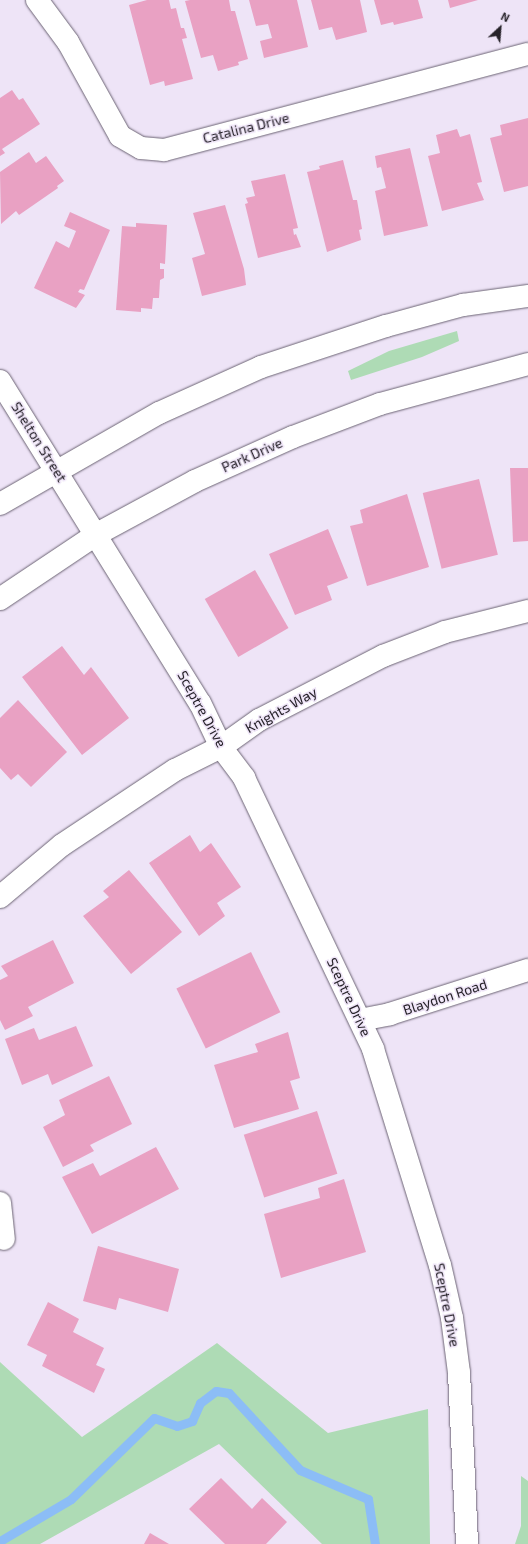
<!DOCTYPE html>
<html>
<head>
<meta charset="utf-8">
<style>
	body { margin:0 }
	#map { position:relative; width:528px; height:1544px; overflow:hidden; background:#eee4f7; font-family:"Exo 2",sans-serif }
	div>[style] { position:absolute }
	.green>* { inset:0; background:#aedbb5 }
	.stream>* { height:9px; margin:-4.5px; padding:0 4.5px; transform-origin:4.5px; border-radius:4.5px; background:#8cbdf6 }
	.building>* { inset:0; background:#e9a1c3; transform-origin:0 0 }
	.roads { filter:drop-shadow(0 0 1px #6c6474) drop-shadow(0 0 1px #6c6474) }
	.minor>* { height:22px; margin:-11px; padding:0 11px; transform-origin:11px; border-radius:11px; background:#fff }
	.tertiary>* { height:22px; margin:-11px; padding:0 11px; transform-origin:11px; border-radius:11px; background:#fff }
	span { translate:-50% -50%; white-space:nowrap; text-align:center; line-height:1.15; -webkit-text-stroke:3px #eee4f7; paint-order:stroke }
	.street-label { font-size:14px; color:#262229 }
	.north { position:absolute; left:480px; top:8px; width:40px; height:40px; -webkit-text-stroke:3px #eee4f7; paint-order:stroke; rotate:26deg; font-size:11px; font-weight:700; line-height:16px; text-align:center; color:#262229 }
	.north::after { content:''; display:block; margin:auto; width:14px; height:18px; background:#262229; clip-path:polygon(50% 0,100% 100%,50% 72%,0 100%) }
</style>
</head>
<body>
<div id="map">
	<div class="green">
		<i style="clip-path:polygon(457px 331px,459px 341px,422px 357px,351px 380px,348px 371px,389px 351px)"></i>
		<i style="clip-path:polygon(217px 1343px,328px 1433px,428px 1409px,430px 1544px,322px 1544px,219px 1444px,40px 1544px,0 1544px,0 1362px,82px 1437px)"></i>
		<i style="clip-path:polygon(521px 1476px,528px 1481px,528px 1544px,515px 1544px,521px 1526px)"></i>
	</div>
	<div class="stream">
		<i style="left:0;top:1541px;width:82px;rotate:-30.6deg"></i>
		<i style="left:71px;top:1499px;width:116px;rotate:-44.3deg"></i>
		<i style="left:154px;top:1418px;width:24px;rotate:19deg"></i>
		<i style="left:177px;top:1426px;width:16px;rotate:-18deg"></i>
		<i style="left:192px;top:1421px;width:20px;rotate:-66deg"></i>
		<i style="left:200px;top:1403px;width:20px;rotate:-37deg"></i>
		<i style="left:216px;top:1391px;width:13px;rotate:9deg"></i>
		<i style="left:229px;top:1393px;width:105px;rotate:47.3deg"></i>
		<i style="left:300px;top:1470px;width:74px;rotate:23.1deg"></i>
		<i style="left:368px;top:1499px;width:46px;rotate:81.2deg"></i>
	</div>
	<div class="building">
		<i style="clip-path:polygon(147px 0,169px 0,171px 9px,176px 8px,181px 28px,184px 28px,187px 38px,182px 39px,193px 79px,165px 86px,164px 81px,150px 85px,129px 5px)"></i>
		<i style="clip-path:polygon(190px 0,229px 0,231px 11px,235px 11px,248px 59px,238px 62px,239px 65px,218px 71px,213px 55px,201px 58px,185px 1px)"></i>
		<i style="clip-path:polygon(249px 0,297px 0,308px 47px,264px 58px,260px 41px,272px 38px,268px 24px,256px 26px)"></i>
		<i style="clip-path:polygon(311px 0,360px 0,367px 32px,336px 40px,332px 27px,319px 30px)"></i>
		<i style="clip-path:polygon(374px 0,418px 0,423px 18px,394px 25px,393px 22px,381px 25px)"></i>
		<i style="clip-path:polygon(448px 0,478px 0,450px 8px)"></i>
		<i style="clip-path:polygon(12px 90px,19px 100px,23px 98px,40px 124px,2px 149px,5px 153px,0 156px,0 98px)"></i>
		<i style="clip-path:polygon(528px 118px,528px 186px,504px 192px,490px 138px,502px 135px,500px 125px)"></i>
		<i style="clip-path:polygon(457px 129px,460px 137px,470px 134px,482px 182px,477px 183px,484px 200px,442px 211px,428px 156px,440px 153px,436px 135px)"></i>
		<i style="clip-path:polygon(410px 148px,428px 226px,384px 236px,375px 191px,386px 188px,381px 167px,377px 168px,375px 156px)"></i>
		<i style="clip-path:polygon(29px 152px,36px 163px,46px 156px,64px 181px,57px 186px,58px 188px,19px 215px,16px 211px,1px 224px,0 172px)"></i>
		<i style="clip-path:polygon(343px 160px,353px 200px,357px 200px,362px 229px,359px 230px,361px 240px,327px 252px,307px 172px,320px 169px,319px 166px)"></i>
		<i style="clip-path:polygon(285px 174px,298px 228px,293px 229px,294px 235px,296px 234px,301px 247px,258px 258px,245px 204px,248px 203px,246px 198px,255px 196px,251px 181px)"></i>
		<i style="clip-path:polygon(225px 205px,244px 269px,246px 285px,202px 296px,192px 258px,205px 254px,193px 213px)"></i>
		<i style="clip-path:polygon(70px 212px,110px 230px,84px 290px,80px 289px,78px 292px,85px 295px,76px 308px,34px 288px,56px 241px,69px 248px,76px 231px,64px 226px)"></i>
		<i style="clip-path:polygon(136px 223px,167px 225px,165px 264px,160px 263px,160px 269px,164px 269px,164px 278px,160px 280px,159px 298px,153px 298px,152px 309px,141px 308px,141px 312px,116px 310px,122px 226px,136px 227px)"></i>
		<i style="clip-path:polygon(510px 468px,528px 468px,528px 541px,513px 542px)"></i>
		<i style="left:479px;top:479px;width:78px;height:58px;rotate:76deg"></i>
		<i style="clip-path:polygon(407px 494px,429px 567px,367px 586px,350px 526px,363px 523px,360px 510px)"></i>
		<i style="clip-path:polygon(328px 529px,348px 578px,327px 586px,332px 600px,295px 615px,269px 554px)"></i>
		<i style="left:255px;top:570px;width:67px;height:58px;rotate:60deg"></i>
		<i style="clip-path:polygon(62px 646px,84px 675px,91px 667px,129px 718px,82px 755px,22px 677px)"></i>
		<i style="clip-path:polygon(18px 700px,67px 752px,31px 787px,18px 774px,11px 780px,0 768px,0 718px)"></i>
		<i style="clip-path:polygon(190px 835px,200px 852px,211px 843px,241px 887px,217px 903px,225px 916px,199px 936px,149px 863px)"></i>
		<i style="clip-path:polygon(129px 870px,182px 932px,131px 974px,83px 916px,109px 897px,103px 891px)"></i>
		<i style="clip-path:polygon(53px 940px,74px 983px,28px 1007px,33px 1016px,5px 1030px,0 1020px,0 980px,8px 976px,1px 966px)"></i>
		<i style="left:251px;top:952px;width:67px;height:83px;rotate:64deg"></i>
		<i style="clip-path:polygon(76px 1026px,93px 1066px,52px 1085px,48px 1074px,22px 1085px,5px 1039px,34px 1028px,39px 1040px)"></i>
		<i style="clip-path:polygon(288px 1032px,300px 1078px,290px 1081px,299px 1109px,234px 1128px,214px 1065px,258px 1052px,255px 1044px)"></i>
		<i style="clip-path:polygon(109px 1076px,132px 1124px,90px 1145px,94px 1151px,63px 1167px,43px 1127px,65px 1115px,59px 1100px)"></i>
		<i style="left:317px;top:1111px;width:66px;height:77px;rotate:72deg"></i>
		<i style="clip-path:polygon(156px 1147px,179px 1189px,92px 1234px,62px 1177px,93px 1163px,100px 1176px)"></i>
		<i style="clip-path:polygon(344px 1179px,366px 1252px,281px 1278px,264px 1214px,320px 1198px,318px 1188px)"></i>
		<i style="clip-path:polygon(98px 1246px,179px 1269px,168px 1312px,119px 1298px,116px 1310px,83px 1301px)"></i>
		<i style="clip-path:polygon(48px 1302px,79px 1319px,73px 1332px,104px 1348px,96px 1365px,105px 1369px,94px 1393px,42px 1366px,47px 1355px,27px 1345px)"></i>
		<i style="clip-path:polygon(221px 1478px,252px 1509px,262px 1498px,287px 1522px,266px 1544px,225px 1544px,189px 1509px)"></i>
		<i style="clip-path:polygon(150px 1533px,169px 1544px,144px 1544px)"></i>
	</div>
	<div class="roads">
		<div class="minor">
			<i style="left:37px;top:0;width:52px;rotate:53.6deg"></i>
			<i style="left:68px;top:42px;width:107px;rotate:61deg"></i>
			<i style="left:120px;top:136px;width:24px;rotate:30deg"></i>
			<i style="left:141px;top:148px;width:23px;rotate:5deg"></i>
			<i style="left:164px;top:150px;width:376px;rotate:-14.8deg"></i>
			<i style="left:0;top:381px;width:379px;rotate:58.2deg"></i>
			<i style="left:200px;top:703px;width:49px;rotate:64.5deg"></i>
			<i style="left:221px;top:747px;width:39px;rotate:53deg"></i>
			<i style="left:244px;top:778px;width:300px;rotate:64.5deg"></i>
			<i style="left:373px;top:1049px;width:226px;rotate:72.8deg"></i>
			<i style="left:440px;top:1265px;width:54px;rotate:77.2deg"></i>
			<i style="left:452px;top:1318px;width:55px;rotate:82.7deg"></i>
			<i style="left:459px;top:1373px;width:171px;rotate:87.3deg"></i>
			<i style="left:0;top:897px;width:81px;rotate:-40deg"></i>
			<i style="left:62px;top:845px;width:136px;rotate:-33.6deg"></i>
			<i style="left:175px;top:770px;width:51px;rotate:-26.6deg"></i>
			<i style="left:221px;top:747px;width:47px;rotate:-35.4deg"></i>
			<i style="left:259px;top:720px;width:140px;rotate:-27.3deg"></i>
			<i style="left:383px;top:656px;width:66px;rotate:-21.2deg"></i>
			<i style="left:445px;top:632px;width:86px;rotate:-14.2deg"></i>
			<i style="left:360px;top:1020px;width:31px;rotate:-11deg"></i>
			<i style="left:390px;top:1014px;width:145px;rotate:-17.7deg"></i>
			<i style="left:0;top:1203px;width:36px;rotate:84deg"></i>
		</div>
		<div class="tertiary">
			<i style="left:0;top:504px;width:183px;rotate:-29.8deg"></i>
			<i style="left:159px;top:413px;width:112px;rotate:-24.3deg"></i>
			<i style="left:261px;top:367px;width:132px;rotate:-18.2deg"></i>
			<i style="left:386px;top:326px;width:80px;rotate:-15.3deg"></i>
			<i style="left:463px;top:305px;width:66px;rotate:-7.9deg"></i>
			<i style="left:0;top:599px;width:117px;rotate:-33.8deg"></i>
			<i style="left:97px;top:534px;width:111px;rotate:-28.4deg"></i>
			<i style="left:195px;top:481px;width:107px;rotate:-24.2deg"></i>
			<i style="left:293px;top:437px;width:93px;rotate:-20.8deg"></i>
			<i style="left:380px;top:404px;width:153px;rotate:-15.1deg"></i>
		</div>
	</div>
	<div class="street-label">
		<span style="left:246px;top:128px;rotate:-14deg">Catalina Drive</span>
		<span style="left:39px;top:442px;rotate:58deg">Shelton Street</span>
		<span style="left:252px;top:455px;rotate:-24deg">Park Drive</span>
		<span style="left:202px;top:709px;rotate:61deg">Sceptre Drive</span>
		<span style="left:281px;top:710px;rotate:-29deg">Knights Way</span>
		<span style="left:349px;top:997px;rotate:65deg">Sceptre Drive</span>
		<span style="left:445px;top:997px;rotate:-18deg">Blaydon Road</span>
		<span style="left:447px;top:1305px;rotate:79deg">Sceptre Drive</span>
	</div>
	<div class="north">N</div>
</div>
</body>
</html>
